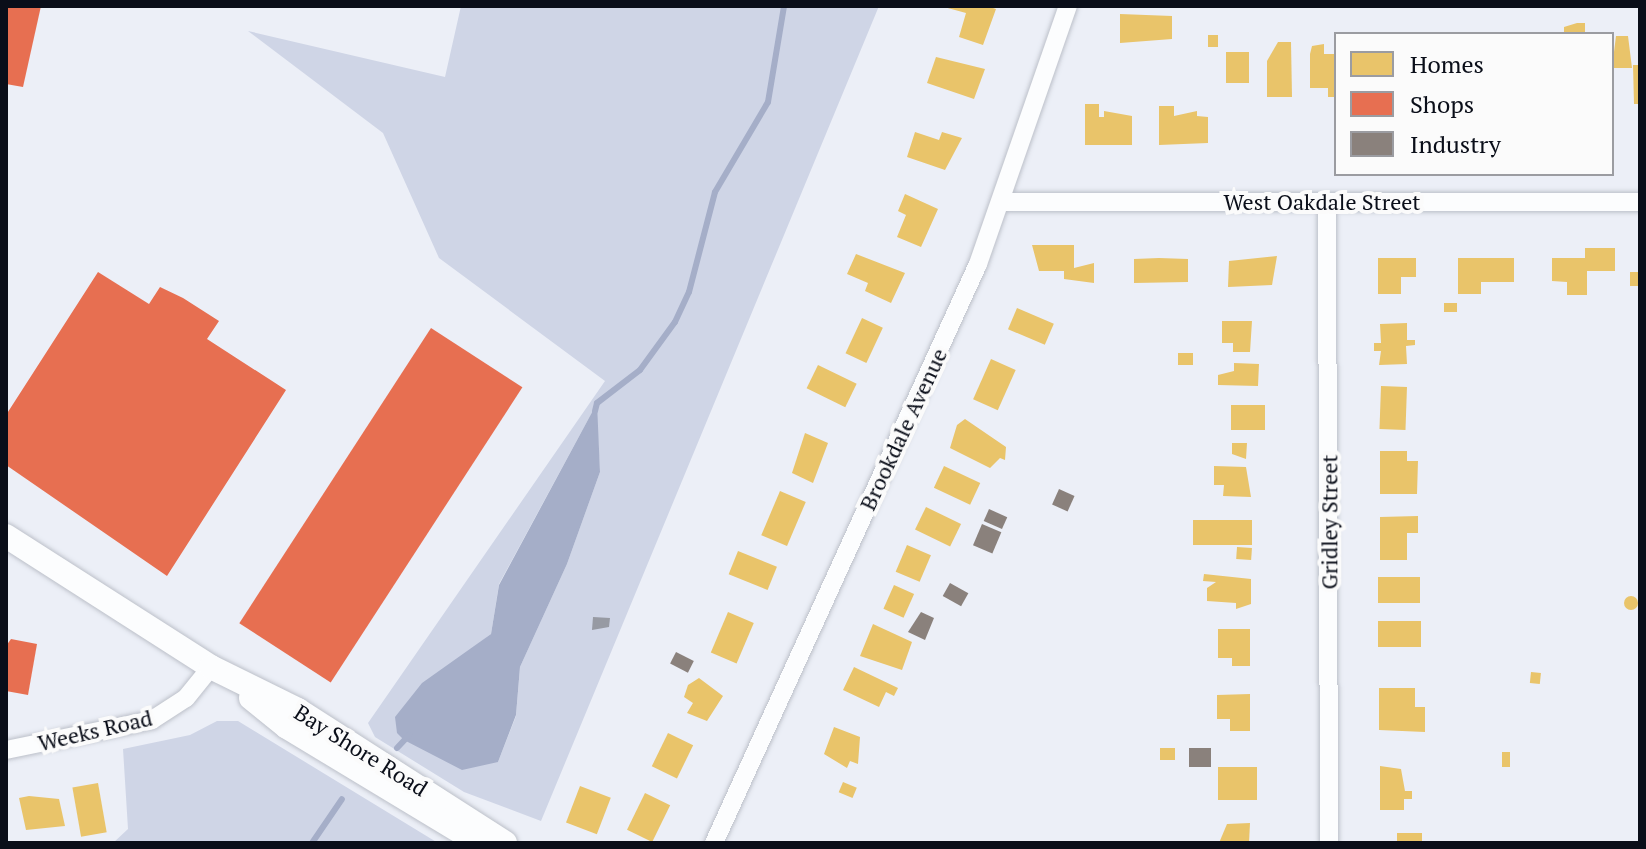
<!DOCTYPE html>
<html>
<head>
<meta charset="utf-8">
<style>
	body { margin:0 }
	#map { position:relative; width:1646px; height:849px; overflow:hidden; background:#eceff7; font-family:"PT Serif",serif }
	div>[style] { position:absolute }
	.green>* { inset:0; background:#cfd5e6 }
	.water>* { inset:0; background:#a5aec8 }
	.homes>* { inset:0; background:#e9c46a; transform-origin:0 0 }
	.round { border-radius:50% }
	.shops>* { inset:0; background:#e76f51; transform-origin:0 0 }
	.industry>* { inset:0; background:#8a817c; transform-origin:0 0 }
	.stream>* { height:6px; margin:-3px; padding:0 3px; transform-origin:3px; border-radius:3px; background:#a5aec8 }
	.building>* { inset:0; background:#979aa3 }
	.roads { filter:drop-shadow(0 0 2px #bcc0c9) drop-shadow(0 0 2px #bcc0c9) }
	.minor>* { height:18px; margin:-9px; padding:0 9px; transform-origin:9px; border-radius:9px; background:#fcfdfe }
	.major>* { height:24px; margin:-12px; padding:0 12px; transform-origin:12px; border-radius:12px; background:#fcfdfe }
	span { translate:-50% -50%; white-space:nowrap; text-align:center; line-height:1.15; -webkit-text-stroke:8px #fbfbfb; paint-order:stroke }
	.street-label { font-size:22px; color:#0a0e19 }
	.frame { position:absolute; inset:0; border:8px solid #0a0e19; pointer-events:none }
	.legend { position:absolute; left:1334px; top:32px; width:280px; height:144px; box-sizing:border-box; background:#fbfbfb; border:2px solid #9b9ca1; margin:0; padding:10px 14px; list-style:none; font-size:24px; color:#0a0e19 }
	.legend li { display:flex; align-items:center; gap:16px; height:40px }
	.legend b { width:40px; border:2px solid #9b9ca1 }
</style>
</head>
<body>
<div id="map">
	<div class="green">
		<i style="clip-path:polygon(evenodd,461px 6px,879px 6px,541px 821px,464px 792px,375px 737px,368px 723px,605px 381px,439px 258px,383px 133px,248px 31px,445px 77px,461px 6px,596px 405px,600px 472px,567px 564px,520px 667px,516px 716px,498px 762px,463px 655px,491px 634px,499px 584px,596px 405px)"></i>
		<i style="clip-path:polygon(217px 721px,238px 721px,438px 843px,113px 843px,128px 829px,123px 749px,190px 735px)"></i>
	</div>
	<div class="water">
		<i style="clip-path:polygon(597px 403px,600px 472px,567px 564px,520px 667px,516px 715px,498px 762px,462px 770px,404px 740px,397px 733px,395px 717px,422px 683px,491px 634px,499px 585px)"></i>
	</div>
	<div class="homes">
		<i style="clip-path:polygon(987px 6px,996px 9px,983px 45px,959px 37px,966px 13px,944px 7px)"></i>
		<i style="clip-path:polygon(1120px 14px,1172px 16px,1172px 39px,1120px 43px)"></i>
		<i style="clip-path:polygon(1577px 23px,1585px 23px,1585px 34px,1564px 34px,1564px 27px)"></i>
		<i style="left:1208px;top:35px;width:10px;height:12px"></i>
		<i style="clip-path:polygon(1616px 36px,1628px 36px,1632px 68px,1612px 68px)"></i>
		<i style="clip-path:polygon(1278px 42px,1291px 42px,1292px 97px,1267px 97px,1267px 61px)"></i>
		<i style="clip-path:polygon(1324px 44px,1324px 54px,1336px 54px,1336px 97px,1328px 97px,1328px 88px,1310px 88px,1310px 54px,1312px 46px)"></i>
		<i style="left:1226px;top:52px;width:23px;height:31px"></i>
		<i style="clip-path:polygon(936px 57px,985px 69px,974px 99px,927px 83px)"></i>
		<i style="clip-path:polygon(1633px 65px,1640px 65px,1640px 104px,1634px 104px)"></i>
		<i style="clip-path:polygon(1085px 104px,1099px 104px,1099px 117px,1104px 117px,1104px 111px,1132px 116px,1132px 145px,1085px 145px)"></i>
		<i style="clip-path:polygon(1159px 106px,1174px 106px,1174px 116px,1197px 111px,1197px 116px,1208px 117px,1208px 143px,1159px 145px)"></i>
		<i style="clip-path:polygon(915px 132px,939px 140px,942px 132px,962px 138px,945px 170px,907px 157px)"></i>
		<i style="clip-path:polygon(905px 194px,938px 209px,921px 247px,897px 237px,906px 215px,898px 211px)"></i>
		<i style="clip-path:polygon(1032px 245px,1074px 245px,1074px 268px,1094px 263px,1094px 283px,1064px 279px,1064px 271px,1039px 271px)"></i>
		<i style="clip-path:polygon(1585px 248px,1615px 248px,1615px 271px,1587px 271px,1587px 295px,1567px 295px,1567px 282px,1552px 281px,1552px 258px,1585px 258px)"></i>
		<i style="clip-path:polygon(856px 254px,905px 273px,891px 303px,865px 291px,868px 283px,847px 274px)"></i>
		<i style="clip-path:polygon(1277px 256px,1272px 285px,1228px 287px,1229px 261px)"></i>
		<i style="clip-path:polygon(1159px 258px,1188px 259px,1188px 282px,1134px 283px,1134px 259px)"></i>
		<i style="clip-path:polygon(1378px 258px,1416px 258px,1416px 277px,1401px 277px,1401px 294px,1378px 294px)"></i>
		<i style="clip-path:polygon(1458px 258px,1514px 258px,1514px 282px,1481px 282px,1481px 294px,1458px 294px)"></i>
		<i style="left:1630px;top:272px;width:10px;height:14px"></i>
		<i style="left:1457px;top:303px;width:9px;height:13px;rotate:90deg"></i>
		<i style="left:1017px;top:308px;width:40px;height:23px;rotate:23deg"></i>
		<i style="left:862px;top:318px;width:23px;height:39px;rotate:25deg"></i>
		<i style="clip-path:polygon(1222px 321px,1252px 321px,1250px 352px,1233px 352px,1233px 343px,1222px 343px)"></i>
		<i style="clip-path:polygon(1407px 323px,1407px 340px,1415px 340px,1415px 345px,1406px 346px,1407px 364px,1379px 365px,1381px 351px,1374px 351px,1374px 343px,1381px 343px,1380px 324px)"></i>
		<i style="left:1193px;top:353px;width:12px;height:15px;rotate:90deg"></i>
		<i style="left:991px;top:359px;width:27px;height:44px;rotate:24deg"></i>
		<i style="clip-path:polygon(1234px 363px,1259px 364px,1258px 386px,1218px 385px,1218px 375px,1234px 371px)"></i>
		<i style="left:818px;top:365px;width:43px;height:26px;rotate:26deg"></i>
		<i style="left:1381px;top:386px;width:26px;height:43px;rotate:2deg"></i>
		<i style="left:1231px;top:405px;width:34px;height:25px"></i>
		<i style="clip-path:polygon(965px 419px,1006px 447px,1005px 460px,1000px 458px,990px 468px,950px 448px,957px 425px)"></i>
		<i style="clip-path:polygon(805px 433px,828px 443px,813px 483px,792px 473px)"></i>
		<i style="clip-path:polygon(1232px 443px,1247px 443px,1246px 459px,1232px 454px)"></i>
		<i style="clip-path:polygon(1380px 451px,1407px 451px,1407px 461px,1418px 461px,1417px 494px,1380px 494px)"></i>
		<i style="left:944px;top:466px;width:40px;height:24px;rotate:25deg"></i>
		<i style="clip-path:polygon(1214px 466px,1246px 467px,1251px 497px,1223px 496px,1224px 485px,1214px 485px)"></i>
		<i style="left:780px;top:491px;width:28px;height:48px;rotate:23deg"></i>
		<i style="left:926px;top:507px;width:39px;height:25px;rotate:26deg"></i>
		<i style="clip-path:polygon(1418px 516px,1418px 533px,1407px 533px,1407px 560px,1380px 560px,1380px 517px)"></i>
		<i style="left:1193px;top:520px;width:59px;height:25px"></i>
		<i style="left:907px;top:545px;width:26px;height:29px;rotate:23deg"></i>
		<i style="left:1237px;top:547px;width:15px;height:12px;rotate:4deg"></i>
		<i style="left:738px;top:551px;width:42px;height:25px;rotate:22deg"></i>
		<i style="clip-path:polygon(1204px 574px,1251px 579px,1251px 604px,1236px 609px,1236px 603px,1207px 601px,1207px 588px,1216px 582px,1203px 581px)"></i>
		<i style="left:1378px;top:577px;width:42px;height:26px"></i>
		<i style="left:894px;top:585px;width:22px;height:26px;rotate:24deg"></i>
		<i class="round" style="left:1624px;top:596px;width:14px;height:14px"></i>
		<i style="left:728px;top:612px;width:28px;height:44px;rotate:23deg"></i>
		<i style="left:1378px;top:621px;width:43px;height:26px"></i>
		<i style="clip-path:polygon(873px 624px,912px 642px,902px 670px,860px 656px)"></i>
		<i style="clip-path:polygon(1218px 629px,1250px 629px,1250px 666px,1232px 666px,1232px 658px,1218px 658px)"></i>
		<i style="clip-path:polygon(854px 667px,898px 688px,894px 696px,886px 692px,879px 707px,843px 690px)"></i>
		<i style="left:1531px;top:672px;width:10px;height:11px;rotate:6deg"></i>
		<i style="clip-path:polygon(699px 678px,723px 696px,707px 721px,687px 713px,693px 703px,684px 697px,688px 685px)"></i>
		<i style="clip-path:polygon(1379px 688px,1415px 688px,1415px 707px,1425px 707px,1425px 732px,1379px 730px)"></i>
		<i style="clip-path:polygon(1250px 694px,1250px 731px,1230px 731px,1230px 719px,1217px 719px,1217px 695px)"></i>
		<i style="clip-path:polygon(834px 727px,860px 737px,858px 764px,850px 761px,847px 768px,824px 754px)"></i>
		<i style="left:668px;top:733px;width:28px;height:37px;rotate:26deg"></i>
		<i style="left:1160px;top:748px;width:15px;height:12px"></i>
		<i style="left:1502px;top:752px;width:8px;height:15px"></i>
		<i style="clip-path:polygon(1380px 766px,1401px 769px,1405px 791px,1412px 791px,1412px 799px,1404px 799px,1404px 810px,1380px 810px)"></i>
		<i style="left:1218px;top:767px;width:39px;height:33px"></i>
		<i style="left:843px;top:782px;width:15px;height:11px;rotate:23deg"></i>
		<i style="left:98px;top:783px;width:50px;height:26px;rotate:80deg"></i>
		<i style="left:580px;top:786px;width:33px;height:39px;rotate:21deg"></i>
		<i style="left:645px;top:793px;width:28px;height:41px;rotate:26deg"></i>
		<i style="clip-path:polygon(29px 796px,59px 799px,65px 826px,26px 830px,19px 798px)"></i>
		<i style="clip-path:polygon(1250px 823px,1249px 843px,1219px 843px,1227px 824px)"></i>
		<i style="left:1397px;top:833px;width:25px;height:10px"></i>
	</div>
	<div class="shops">
		<i style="clip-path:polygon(6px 6px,41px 6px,23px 87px,6px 84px)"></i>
		<i style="clip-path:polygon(98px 272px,149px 304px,160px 287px,183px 298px,219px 321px,207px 339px,286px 390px,167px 576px,6px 465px,6px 415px)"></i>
		<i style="left:431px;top:328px;width:109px;height:352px;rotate:33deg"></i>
		<i style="clip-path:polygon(11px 639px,37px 644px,28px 695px,6px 691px,6px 646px)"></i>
	</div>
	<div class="industry">
		<i style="left:1059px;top:489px;width:17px;height:17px;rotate:24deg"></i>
		<i style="left:989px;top:509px;width:20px;height:13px;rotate:24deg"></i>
		<i style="left:982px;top:524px;width:21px;height:23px;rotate:23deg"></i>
		<i style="left:950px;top:583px;width:21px;height:15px;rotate:29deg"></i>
		<i style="clip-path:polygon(921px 612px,934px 618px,925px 640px,908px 632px)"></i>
		<i style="left:676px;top:652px;width:20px;height:13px;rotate:27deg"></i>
		<i style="left:1189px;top:748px;width:22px;height:19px"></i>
	</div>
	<div class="stream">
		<i style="left:595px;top:411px;width:8px;rotate:-76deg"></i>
		<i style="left:597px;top:403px;width:54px;rotate:-37.5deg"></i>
		<i style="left:640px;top:370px;width:59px;rotate:-53.9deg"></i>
		<i style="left:675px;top:322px;width:33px;rotate:-65deg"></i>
		<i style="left:689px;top:292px;width:103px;rotate:-75.4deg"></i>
		<i style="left:715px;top:192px;width:104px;rotate:-59.5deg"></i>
		<i style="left:768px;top:102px;width:97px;rotate:-80.5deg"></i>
		<i style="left:397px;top:748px;width:18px;rotate:-47deg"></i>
		<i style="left:312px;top:843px;width:53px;rotate:-55.7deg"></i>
	</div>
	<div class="building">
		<i style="clip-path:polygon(593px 617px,610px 618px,609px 627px,592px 630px)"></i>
	</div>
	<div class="roads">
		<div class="minor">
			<i style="left:1004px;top:202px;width:636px"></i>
			<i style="left:1327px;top:202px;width:641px;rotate:89.82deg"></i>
			<i style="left:6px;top:750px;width:149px;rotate:-11.6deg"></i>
			<i style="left:152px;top:720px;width:40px;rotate:-32.9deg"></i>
			<i style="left:186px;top:698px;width:40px;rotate:-51deg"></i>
			<i style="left:714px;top:843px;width:636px;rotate:-65.49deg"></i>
			<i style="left:978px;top:264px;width:273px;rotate:-70.8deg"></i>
		</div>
		<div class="major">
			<i style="left:6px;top:536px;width:243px;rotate:32.6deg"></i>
			<i style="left:211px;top:667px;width:97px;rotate:26.3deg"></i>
			<i style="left:298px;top:710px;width:246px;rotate:32.7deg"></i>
			<i style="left:251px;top:698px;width:46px;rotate:38.9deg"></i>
			<i style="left:287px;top:727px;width:224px;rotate:31.1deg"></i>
		</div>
	</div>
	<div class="street-label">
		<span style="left:1322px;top:202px">West Oakdale Street</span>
		<span style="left:903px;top:429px;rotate:-65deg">Brookdale Avenue</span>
		<span style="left:1329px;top:522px;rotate:-90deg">Gridley Street</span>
		<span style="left:95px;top:730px;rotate:-13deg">Weeks Road</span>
		<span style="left:361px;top:750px;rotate:32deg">Bay Shore Road</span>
	</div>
	<div class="frame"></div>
	<ul class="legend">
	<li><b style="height:22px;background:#e9c46a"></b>Homes</li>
	<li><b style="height:22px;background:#e76f51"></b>Shops</li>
	<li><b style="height:22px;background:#8a817c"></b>Industry</li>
	</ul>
</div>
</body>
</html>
